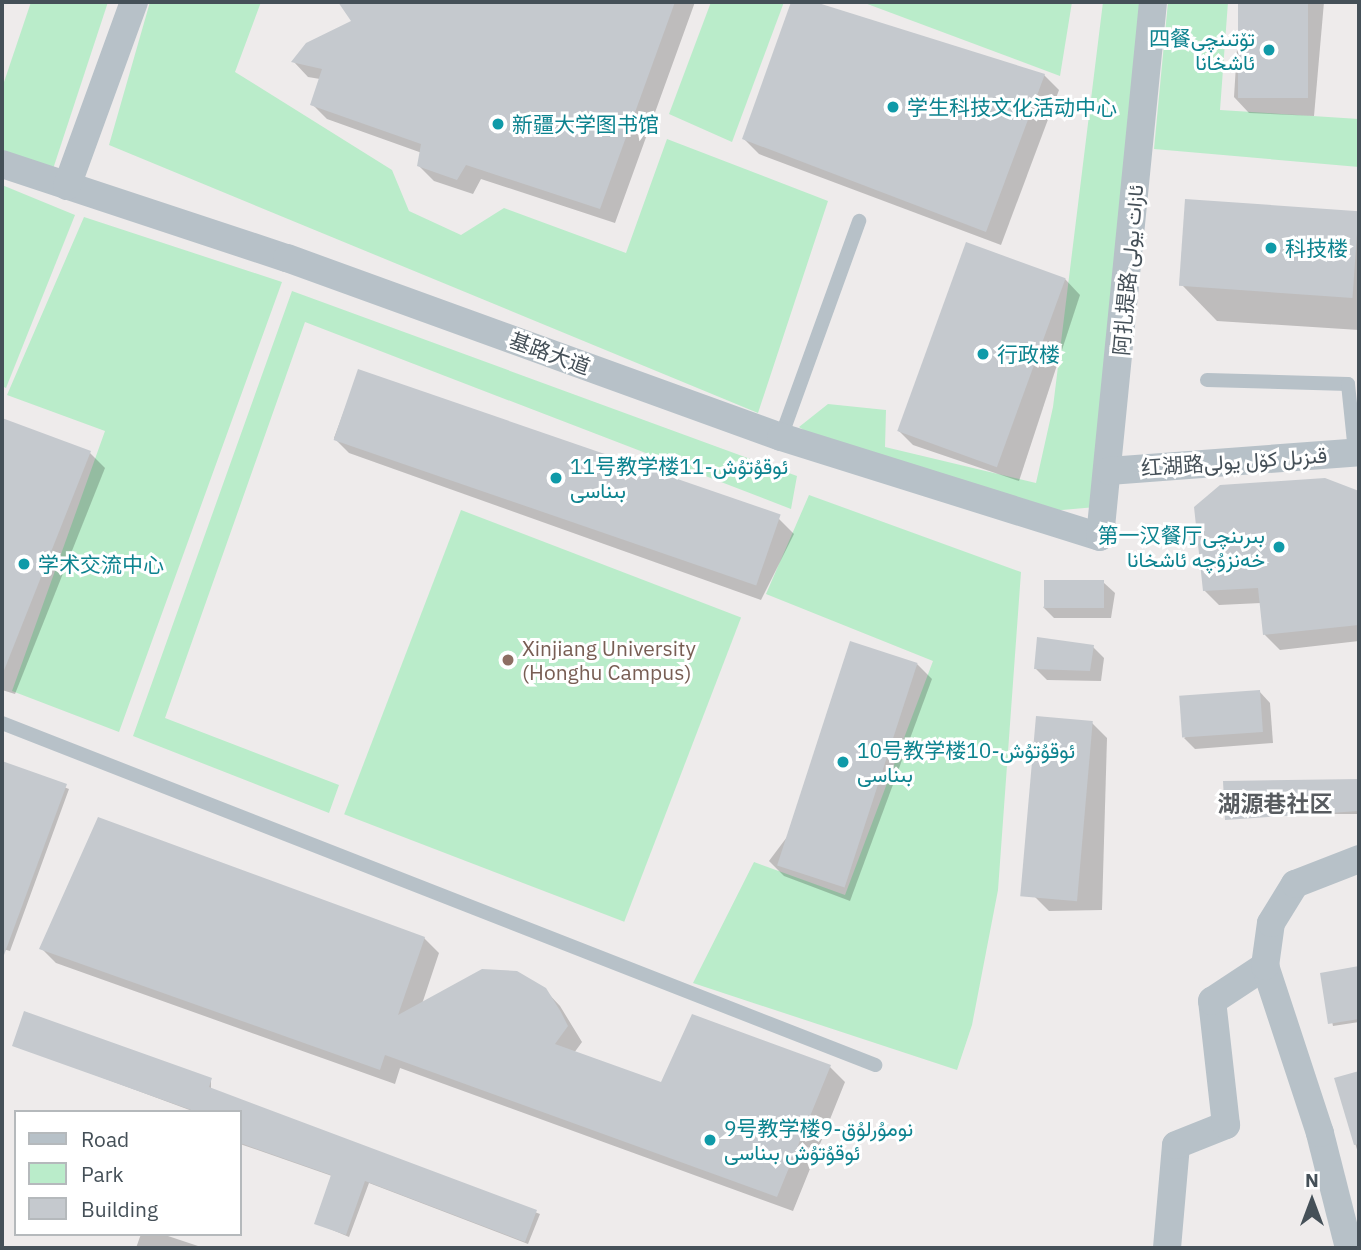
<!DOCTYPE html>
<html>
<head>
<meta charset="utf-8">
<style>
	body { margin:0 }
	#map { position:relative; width:1361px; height:1250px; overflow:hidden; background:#eeebeb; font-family:"IBM Plex Sans",Vazirmatn,"Noto Sans SC",sans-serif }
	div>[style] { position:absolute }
	.green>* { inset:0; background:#baecca; transform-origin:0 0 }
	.shadow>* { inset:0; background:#0003; transform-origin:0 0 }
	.building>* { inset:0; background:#c5c9ce; transform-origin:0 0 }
	.service>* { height:14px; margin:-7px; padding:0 7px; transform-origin:7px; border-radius:7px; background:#b7c1c8 }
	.minor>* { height:28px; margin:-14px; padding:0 14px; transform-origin:14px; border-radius:14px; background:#b7c1c8 }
	.dots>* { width:19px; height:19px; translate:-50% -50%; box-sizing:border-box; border:4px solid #fff; border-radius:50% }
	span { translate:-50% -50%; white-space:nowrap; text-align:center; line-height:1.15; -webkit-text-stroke:6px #fff; paint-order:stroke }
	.culture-label { font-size:21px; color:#0d838f }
	.right { translate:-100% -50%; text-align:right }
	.left { translate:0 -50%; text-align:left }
	.street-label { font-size:21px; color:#455058 }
	.education-label { font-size:21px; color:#785e54 }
	.neighbourhood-label { font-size:23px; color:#585c60; font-weight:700 }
	.frame { position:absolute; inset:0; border:4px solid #455058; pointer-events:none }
	.legend { position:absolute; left:14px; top:1110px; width:228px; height:126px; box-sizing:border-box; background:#fff; border:2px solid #b5b9bc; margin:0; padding:9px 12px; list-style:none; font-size:21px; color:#455058 }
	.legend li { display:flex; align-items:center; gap:14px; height:35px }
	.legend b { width:35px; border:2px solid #b5b9bc }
	.north { position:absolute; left:1277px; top:1166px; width:70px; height:70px; -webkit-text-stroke:5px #fff; paint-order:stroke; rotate:0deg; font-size:19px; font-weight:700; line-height:28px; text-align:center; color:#455058 }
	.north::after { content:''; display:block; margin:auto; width:24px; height:32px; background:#455058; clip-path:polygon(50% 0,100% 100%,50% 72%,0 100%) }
</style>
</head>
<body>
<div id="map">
	<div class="green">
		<i style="clip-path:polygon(31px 2px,108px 2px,52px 172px,2px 154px,2px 88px)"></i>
		<i style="clip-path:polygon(150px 2px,261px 2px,235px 72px,392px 170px,409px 211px,461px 235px,504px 208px,626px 253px,667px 139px,828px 201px,758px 413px,109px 145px)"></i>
		<i style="clip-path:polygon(711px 2px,784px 2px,732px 142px,669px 114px)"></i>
		<i style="clip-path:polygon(862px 2px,1072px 2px,1060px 76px)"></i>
		<i style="clip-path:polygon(1103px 2px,1152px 2px,1096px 507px,1039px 512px,832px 448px,799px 427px,828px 404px,886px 410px,885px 447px,1036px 483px,1053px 407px)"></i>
		<i style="clip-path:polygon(1168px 2px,1228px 2px,1220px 110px,1359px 119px,1359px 167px,1154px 149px)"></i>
		<i style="clip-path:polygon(2px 185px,75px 215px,6px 388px,2px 386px)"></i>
		<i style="clip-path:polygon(84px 217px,282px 282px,119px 732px,12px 691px,105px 431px,7px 395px)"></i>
		<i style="clip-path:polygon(292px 291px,797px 476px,791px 509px,305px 322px,165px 718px,339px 785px,329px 813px,133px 736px)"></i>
		<i style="clip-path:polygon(809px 495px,1021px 572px,998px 890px,972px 1025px,957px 1070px,693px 983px,754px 862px,845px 895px,933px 661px,766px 594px)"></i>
		<i style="left:461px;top:510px;width:300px;height:326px;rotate:21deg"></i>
	</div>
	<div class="shadow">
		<i style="clip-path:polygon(340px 2px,695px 2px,615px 223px,481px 179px,473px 194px,434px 181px,419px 166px,422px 153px,327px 119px,312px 104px,320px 79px,308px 77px,294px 62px,354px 22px)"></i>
		<i style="clip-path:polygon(793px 2px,809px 2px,1044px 75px,1059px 90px,1001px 245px,759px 154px,744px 139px)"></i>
		<i style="clip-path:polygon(1240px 2px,1324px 2px,1314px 116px,1249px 113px,1234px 97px)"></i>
		<i style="clip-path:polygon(1187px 201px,1359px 212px,1359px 330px,1217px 321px,1182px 285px)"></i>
		<i style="clip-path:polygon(1065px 279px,1080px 295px,1019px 481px,913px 445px,898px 430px)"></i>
		<i style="clip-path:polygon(359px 371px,779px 519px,794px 534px,761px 600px,349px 453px,334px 438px)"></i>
		<i style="clip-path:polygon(2px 420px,90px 453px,105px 468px,15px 694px,2px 690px)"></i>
		<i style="clip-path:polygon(1324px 480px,1359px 493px,1359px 641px,1280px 650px,1265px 635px,1261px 603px,1219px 605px,1204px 590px)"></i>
		<i style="clip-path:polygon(1103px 582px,1115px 593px,1111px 618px,1054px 618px,1043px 607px)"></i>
		<i style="clip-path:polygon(1093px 647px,1104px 658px,1101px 681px,1047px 680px,1035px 668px)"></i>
		<i style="clip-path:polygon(917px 664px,932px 679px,850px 901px,784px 876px,769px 861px)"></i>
		<i style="clip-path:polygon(1259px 691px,1270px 703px,1273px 743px,1195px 749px,1184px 738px)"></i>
		<i style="clip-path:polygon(1092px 723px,1107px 738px,1102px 910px,1049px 911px,1034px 896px)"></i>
		<i style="clip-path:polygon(2px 763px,69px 789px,10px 951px,3px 949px,2px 953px)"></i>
		<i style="left:1359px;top:781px;width:33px;height:135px;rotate:90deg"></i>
		<i style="clip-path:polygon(424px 938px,439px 953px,422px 1004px,545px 990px,560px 1006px,582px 1042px,574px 1053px,662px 1085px,830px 1067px,845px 1082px,793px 1211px,400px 1068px,395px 1084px,56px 963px,41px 948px)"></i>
		<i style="clip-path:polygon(1359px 968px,1359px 1022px,1333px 1026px,1322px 975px)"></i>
		<i style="clip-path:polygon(14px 1045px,211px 1080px,211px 1090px,540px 1214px,528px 1244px,369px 1183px,349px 1237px,316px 1223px,332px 1176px,240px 1144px,240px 1112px,195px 1112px)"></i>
		<i style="clip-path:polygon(1359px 1072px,1359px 1156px,1336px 1080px)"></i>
		<i style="clip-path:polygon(141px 1234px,162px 1234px,204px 1248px,136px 1248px)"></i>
	</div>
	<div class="building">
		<i style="clip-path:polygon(338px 2px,675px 2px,600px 209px,466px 165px,457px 180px,417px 166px,421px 144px,310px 105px,322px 69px,291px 62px,306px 43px,351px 21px)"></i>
		<i style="clip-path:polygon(791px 2px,815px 2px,1045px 74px,986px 232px,742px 139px)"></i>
		<i style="left:1238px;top:2px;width:70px;height:96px"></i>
		<i style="left:1185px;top:199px;width:174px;height:87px;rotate:4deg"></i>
		<i style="left:966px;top:242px;width:106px;height:201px;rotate:20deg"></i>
		<i style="left:358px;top:369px;width:447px;height:75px;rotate:19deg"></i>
		<i style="clip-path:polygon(2px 418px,91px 451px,3px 673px,2px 673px)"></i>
		<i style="clip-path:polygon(1325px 478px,1359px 491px,1359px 625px,1263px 635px,1258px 588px,1203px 591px,1194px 507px,1220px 485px)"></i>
		<i style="left:1044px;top:580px;width:60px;height:28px"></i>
		<i style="clip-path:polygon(1037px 637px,1094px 645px,1090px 671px,1034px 669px)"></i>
		<i style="left:850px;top:641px;width:71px;height:236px;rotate:18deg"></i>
		<i style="left:1260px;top:690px;width:42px;height:81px;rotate:86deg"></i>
		<i style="left:1036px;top:716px;width:57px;height:181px;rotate:5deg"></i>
		<i style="clip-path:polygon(2px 761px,67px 784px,4px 955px,2px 955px)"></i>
		<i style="clip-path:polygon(1359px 779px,1359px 811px,1225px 820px,1223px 781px)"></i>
		<i style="clip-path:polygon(98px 817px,425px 937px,398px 1015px,482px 969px,517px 971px,546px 988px,561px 1012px,568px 1026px,555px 1044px,661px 1082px,692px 1014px,831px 1065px,777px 1197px,385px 1055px,380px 1070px,39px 949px)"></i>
		<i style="clip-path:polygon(1359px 966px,1359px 1019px,1328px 1024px,1320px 973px)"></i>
		<i style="clip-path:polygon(24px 1011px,212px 1078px,209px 1087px,537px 1210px,525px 1242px,365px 1181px,346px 1235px,314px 1224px,331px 1175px,240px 1143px,240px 1112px,197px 1112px,12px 1046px)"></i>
		<i style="clip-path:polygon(1359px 1071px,1359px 1144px,1354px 1145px,1334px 1078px)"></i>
	</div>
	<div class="service">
		<i style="left:1207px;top:380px;width:141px;rotate:1.6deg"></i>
		<i style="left:1348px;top:384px;width:68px;rotate:84.1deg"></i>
		<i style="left:781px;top:437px;width:230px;rotate:-70.1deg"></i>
		<i style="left:2px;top:723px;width:938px;rotate:21.39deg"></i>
	</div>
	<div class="minor">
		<i style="left:2px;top:164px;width:300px;rotate:18.3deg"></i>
		<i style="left:287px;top:258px;width:525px;rotate:19.92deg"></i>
		<i style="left:781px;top:437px;width:334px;rotate:17.4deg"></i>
		<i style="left:1100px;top:537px;width:538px;rotate:-84.34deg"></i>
		<i style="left:67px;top:186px;width:196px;rotate:-70deg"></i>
		<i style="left:1109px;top:471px;width:251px;rotate:-4.3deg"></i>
		<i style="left:1167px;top:1248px;width:103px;rotate:-85deg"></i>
		<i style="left:1176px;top:1145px;width:54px;rotate:-21.8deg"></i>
		<i style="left:1226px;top:1125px;width:125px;rotate:-96.4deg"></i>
		<i style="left:1212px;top:1001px;width:64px;rotate:-33.4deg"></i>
		<i style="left:1349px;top:1248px;width:119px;rotate:-104.2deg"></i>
		<i style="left:1320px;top:1133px;width:176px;rotate:-108.2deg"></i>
		<i style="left:1265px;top:966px;width:43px;rotate:-82.1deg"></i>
		<i style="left:1271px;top:923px;width:46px;rotate:-58.4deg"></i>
		<i style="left:1295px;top:884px;width:69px;rotate:-21.3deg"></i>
	</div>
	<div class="dots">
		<i style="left:1269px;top:50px;background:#0f9aa8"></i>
		<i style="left:893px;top:107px;background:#0f9aa8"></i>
		<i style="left:498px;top:124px;background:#0f9aa8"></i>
		<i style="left:1271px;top:248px;background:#0f9aa8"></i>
		<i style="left:983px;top:354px;background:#0f9aa8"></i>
		<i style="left:556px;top:478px;background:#0f9aa8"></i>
		<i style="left:1279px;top:547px;background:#0f9aa8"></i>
		<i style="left:24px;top:564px;background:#0f9aa8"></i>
		<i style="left:508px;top:660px;background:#8d6e63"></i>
		<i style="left:843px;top:762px;background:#0f9aa8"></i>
		<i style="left:710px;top:1140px;background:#0f9aa8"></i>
	</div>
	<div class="culture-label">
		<span class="right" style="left:1255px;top:50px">四餐تۆتىنچى<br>ئاشخانا</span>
		<span class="left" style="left:907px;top:107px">学生科技文化活动中心</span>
		<span class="left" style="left:512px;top:124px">新疆大学图书馆</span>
		<span class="left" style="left:1285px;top:248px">科技楼</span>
		<span class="left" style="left:997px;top:354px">行政楼</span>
		<span class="left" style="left:570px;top:478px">11号教学楼11-ئوقۇتۇش<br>بىناسى</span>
		<span class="right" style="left:1265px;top:547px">第一汉餐厅بىرىنچى<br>خەنزۇچە ئاشخانا</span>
		<span class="left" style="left:38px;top:564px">学术交流中心</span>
		<span class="left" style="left:857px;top:762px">10号教学楼10-ئوقۇتۇش<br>بىناسى</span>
		<span class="left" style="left:724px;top:1140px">9号教学楼9-نومۇرلۇق<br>ئوقۇتۇش بىناسى</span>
	</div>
	<div class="street-label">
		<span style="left:1128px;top:270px;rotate:-85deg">阿扎提路 ئازات يولى</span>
		<span style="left:550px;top:353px;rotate:20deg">基路大道</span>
		<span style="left:1234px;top:461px;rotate:-4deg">红湖路قىزىل كۆل يولى</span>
	</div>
	<div class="education-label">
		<span class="left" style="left:522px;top:660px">Xinjiang University<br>(Honghu Campus)</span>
	</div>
	<div class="neighbourhood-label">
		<span style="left:1275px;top:803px">湖源巷社区</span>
	</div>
	<div class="frame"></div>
	<ul class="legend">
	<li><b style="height:9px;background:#b7c1c8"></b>Road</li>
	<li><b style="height:19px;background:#baecca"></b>Park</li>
	<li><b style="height:19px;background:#c5c9ce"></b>Building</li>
	</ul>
	<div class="north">N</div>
</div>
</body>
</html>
